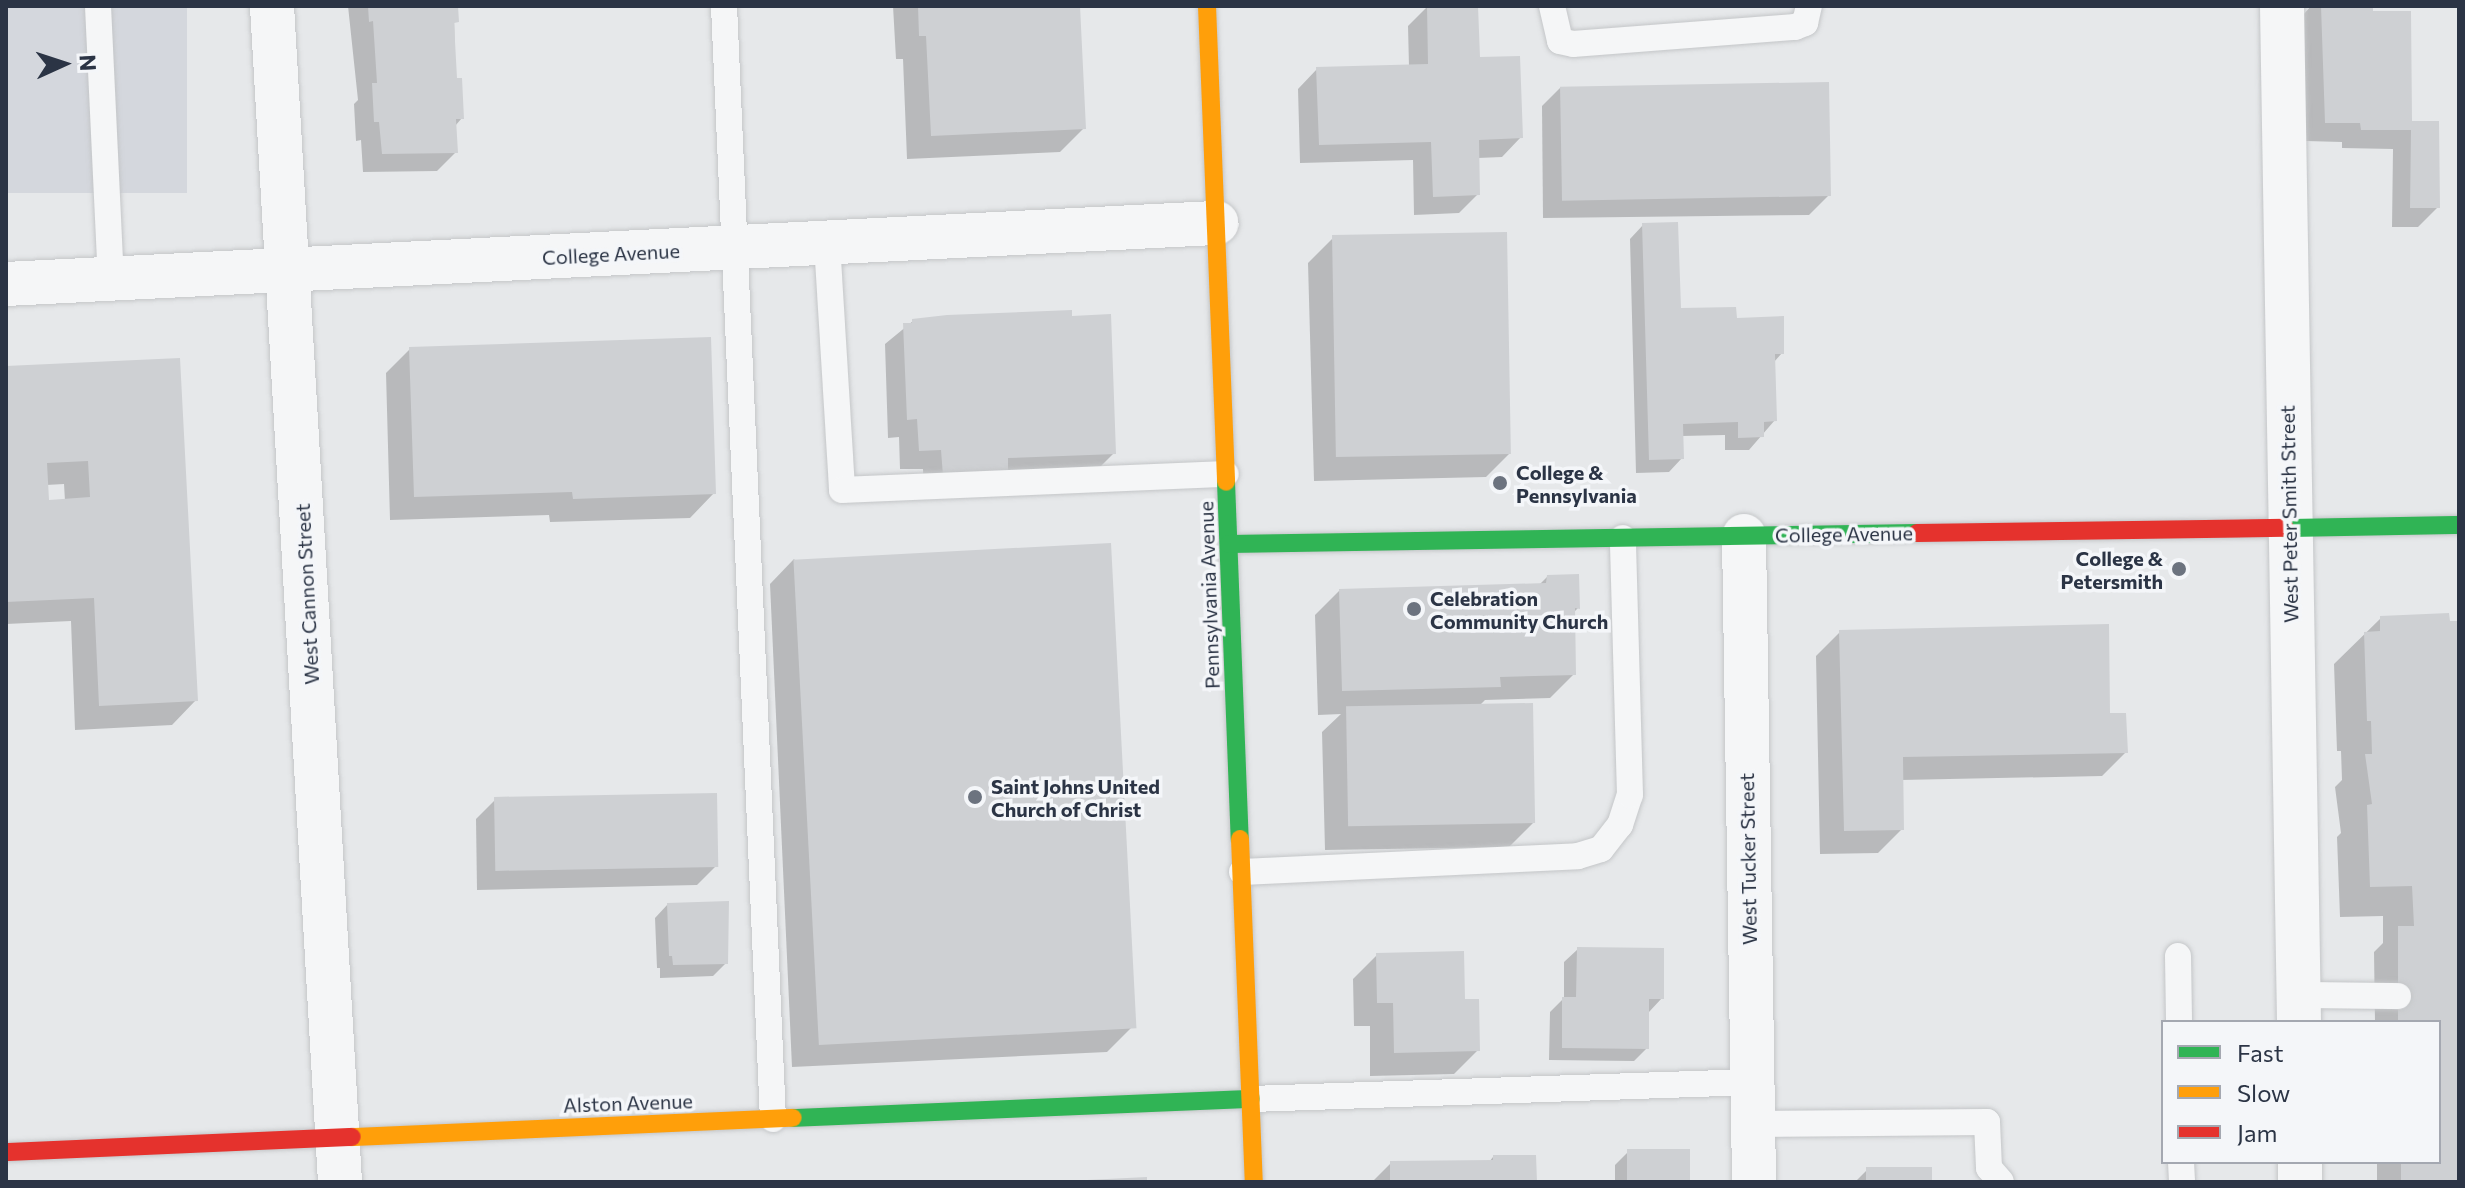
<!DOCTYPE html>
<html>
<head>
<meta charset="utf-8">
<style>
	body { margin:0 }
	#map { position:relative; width:2465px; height:1188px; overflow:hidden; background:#e6e8ea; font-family:Commissioner,sans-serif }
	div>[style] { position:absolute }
	.built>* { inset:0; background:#d4d7dd; transform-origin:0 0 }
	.shadow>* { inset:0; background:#0003 }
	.building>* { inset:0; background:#ced0d3; transform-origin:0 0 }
	.roads { filter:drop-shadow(0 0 2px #c4c6c8) drop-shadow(0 0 2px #c4c6c8) }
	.lane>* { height:26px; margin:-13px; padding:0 13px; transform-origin:13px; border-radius:13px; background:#f5f6f7 }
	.street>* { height:44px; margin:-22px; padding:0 22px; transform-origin:22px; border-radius:22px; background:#f5f6f7 }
	.fast>* { height:18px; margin:-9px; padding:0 9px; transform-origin:9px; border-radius:9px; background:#30b455 }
	.slow>* { height:18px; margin:-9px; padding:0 9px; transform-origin:9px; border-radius:9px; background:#ff9f0a }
	.jam>* { height:18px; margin:-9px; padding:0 9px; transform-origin:9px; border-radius:9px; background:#e5322d }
	.dots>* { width:22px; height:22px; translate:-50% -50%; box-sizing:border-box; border:4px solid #f4f6f9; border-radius:50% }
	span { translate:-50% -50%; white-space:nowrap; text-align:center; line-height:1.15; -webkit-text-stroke:7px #f4f6f9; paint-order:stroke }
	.street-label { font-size:20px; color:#2b3445 }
	.poi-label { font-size:20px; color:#2b3445; font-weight:700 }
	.left { translate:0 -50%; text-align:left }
	.right { translate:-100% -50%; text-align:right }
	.frame { position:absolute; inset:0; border:8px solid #2b3445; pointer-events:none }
	.legend { position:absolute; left:2161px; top:1020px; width:280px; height:144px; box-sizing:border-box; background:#f4f6f9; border:2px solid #a4a8b1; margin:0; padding:10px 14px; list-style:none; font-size:24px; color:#2b3445 }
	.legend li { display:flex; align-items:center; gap:16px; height:40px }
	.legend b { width:40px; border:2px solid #a4a8b1 }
	.north { position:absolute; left:24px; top:24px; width:80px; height:80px; -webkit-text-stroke:6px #f4f6f9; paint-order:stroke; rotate:87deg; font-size:22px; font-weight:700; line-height:32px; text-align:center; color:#2b3445 }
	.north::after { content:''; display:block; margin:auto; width:28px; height:36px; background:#2b3445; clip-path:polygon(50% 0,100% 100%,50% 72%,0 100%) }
</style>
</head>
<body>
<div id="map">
	<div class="built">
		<i style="left:6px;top:6px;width:181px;height:187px"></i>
	</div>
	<div class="shadow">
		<i style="clip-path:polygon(348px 6px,454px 6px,455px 80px,462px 118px,455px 126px,456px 152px,437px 171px,363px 172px,361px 140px,356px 141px,354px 104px,358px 100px)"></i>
		<i style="clip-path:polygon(893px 6px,1078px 6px,1084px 128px,1060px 152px,907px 159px,903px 59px,896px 59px)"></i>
		<i style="clip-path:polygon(1476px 6px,1478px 60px,1521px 137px,1502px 157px,1478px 158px,1478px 194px,1459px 213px,1414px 215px,1413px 160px,1300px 163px,1298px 89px,1317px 69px,1409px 67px,1408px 26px,1427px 7px)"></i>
		<i style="clip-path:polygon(2311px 6px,2371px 6px,2438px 207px,2418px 227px,2392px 227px,2393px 149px,2342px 148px,2342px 142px,2306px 141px,2303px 15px)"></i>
		<i style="clip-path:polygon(1561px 87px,1829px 195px,1809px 215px,1543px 218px,1542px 106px)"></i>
		<i style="clip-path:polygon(1643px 225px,1679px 310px,1782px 353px,1774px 362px,1775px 420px,1749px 450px,1725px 450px,1725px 435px,1682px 436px,1682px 458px,1669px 472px,1636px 473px,1630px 239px)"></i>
		<i style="clip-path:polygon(1332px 239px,1510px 453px,1486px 477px,1314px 481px,1308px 263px)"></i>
		<i style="clip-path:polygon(913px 321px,1114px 453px,1095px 472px,924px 494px,923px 469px,900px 469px,899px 437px,888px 438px,885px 344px)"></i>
		<i style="clip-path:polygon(410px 349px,714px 493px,690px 518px,550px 522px,549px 515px,390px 520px,386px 373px)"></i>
		<i style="clip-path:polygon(evenodd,179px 360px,196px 700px,172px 725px,75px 730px,71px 621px,6px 624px,6px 368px,179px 360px,64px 484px,65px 501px,47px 502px,46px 485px,64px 484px)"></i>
		<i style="clip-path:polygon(794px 559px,1131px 1028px,1107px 1052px,792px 1067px,770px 584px)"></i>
		<i style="clip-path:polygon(1547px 577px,1578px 608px,1573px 613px,1574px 674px,1550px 698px,1485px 700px,1479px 706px,1533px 823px,1509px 847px,1325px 850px,1322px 732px,1341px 714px,1318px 715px,1315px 615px,1339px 591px,1539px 585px)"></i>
		<i style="clip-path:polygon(2381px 618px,2459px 623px,2459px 1182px,2377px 1182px,2377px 1162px,2439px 1162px,2439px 1022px,2375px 1022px,2374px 952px,2383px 943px,2383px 916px,2340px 917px,2337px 837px,2341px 833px,2335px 787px,2342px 780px,2341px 751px,2337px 751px,2334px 664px)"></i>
		<i style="clip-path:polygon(1840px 632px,2108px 715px,2126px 752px,2102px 776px,1901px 780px,1902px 829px,1878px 853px,1820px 854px,1816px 656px)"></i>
		<i style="clip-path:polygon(495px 800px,716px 866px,697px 885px,477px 890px,476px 819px)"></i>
		<i style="clip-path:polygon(668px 904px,726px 963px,713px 976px,660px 978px,660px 968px,657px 968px,655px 918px)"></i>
		<i style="clip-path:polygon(1578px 949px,1662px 998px,1649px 1012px,1647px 1048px,1634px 1061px,1549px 1060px,1550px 1012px,1564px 998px,1564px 962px)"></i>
		<i style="clip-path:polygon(1377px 955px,1463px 1001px,1478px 1050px,1454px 1074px,1370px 1076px,1370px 1026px,1354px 1026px,1353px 979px)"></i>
		<i style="clip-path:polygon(1628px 1152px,1688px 1182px,1615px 1182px,1615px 1165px)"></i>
		<i style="clip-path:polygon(1493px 1157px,1535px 1182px,1372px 1182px,1391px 1163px,1489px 1162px)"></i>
		<i style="clip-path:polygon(1867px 1170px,1930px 1182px,1855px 1182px)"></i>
	</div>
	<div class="building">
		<i style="clip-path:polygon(368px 6px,458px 6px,459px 22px,454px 23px,457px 78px,462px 78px,464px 119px,456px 119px,458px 153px,382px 154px,379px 122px,374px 122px,372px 83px,377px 83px,373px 21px,369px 22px)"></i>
		<i style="clip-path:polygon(918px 6px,1080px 6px,1086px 129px,931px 136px,926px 36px,919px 36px)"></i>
		<i style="clip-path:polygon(1427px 6px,1478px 6px,1480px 57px,1520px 56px,1523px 138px,1479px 140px,1480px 195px,1433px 197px,1431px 142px,1319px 145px,1316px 67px,1428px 64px)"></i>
		<i style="clip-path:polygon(2321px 6px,2373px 6px,2373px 11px,2411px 11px,2412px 121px,2439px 121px,2440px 208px,2410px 208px,2411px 130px,2361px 130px,2360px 123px,2325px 123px)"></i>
		<i style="left:1829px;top:82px;width:114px;height:269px;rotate:89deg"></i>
		<i style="clip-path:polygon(1678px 222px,1681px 308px,1736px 307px,1737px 318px,1784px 316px,1784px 354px,1775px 354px,1777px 421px,1764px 422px,1764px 437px,1738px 438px,1738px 422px,1683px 424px,1684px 459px,1649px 460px,1642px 223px)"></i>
		<i style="left:1507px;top:232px;width:222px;height:175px;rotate:89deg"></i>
		<i style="clip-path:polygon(1072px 310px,1072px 316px,1111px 314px,1116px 454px,1008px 458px,1008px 473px,943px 476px,941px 450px,919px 451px,917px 419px,907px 420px,903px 323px,912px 323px,912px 319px,947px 315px)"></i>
		<i style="clip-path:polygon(711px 337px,716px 494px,573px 499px,572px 492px,414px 497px,409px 347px)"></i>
		<i style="clip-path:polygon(evenodd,180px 358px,198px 701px,99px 706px,94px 598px,6px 602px,6px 366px,180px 358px,88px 461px,90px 497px,49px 500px,47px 463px,88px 461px)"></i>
		<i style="left:1111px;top:543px;width:486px;height:318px;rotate:87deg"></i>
		<i style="clip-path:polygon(1579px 574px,1580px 609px,1575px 608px,1576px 675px,1500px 677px,1501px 687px,1342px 691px,1339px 589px,1546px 583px,1547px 575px)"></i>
		<i style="clip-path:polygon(2449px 613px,2450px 621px,2459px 621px,2459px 1182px,2401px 1182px,2401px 1162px,2439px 1162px,2439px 1022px,2398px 1022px,2398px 926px,2414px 926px,2412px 886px,2370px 887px,2367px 805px,2372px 804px,2365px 754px,2372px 754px,2371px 721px,2367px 721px,2364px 632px,2380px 631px,2380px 616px)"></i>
		<i style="clip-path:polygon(2109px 624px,2110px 713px,2126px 713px,2128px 753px,1903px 757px,1904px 830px,1844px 831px,1839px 630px)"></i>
		<i style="left:1533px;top:703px;width:120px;height:187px;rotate:89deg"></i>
		<i style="left:717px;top:793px;width:74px;height:223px;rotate:89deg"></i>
		<i style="clip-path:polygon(729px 901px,728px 964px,673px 965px,672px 956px,669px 956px,667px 903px)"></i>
		<i style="clip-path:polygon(1577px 947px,1664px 948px,1664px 999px,1649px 999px,1649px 1049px,1562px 1048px,1562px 997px,1576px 997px)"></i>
		<i style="clip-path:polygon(1464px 951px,1465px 999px,1479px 999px,1480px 1051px,1394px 1053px,1393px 1003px,1377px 1003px,1376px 953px)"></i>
		<i style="left:1690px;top:1149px;width:33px;height:63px;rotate:90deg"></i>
		<i style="clip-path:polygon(1493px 1155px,1536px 1155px,1537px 1182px,1390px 1182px,1390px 1161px,1493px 1160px)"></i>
		<i style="left:1932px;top:1167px;width:15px;height:66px;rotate:90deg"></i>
		<i style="clip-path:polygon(1147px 1177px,1147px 1182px,1087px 1182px,1087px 1180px)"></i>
	</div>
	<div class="roads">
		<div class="lane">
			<i style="left:98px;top:6px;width:273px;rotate:87.3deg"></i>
			<i style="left:724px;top:6px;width:1114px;rotate:87.48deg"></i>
			<i style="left:1552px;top:6px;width:36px;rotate:77deg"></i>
			<i style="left:1560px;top:41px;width:13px;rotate:13deg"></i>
			<i style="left:1573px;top:44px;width:223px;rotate:-4.4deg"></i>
			<i style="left:1795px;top:27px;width:11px;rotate:-22deg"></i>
			<i style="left:1805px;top:23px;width:17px;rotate:-77deg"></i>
			<i style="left:827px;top:243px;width:247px;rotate:86.5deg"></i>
			<i style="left:842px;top:490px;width:384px;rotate:-2.4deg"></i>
			<i style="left:1242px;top:872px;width:336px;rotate:-2.7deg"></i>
			<i style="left:1578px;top:856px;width:24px;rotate:-17deg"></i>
			<i style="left:1601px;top:849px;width:31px;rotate:-52deg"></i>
			<i style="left:1620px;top:825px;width:32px;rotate:-72deg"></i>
			<i style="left:1630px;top:795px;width:257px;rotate:-91.6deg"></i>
			<i style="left:2178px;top:956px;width:66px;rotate:89.1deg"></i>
			<i style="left:2299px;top:995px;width:99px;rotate:0.6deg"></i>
			<i style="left:1251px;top:1099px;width:501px;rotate:-1.94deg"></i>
			<i style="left:1753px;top:1124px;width:234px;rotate:-0.5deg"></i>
			<i style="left:1987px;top:1122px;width:46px;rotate:87.5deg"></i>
			<i style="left:1989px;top:1168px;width:18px;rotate:49deg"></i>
			<i style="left:2181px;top:1162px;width:20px;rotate:87deg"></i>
		</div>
		<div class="street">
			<i style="left:272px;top:6px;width:1178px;rotate:86.69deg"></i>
			<i style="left:2282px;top:6px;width:1016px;rotate:89.04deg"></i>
			<i style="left:6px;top:284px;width:1212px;rotate:-2.89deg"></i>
			<i style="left:1744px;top:536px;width:646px;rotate:89.11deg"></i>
			<i style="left:2300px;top:1162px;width:20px;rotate:90deg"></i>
		</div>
		<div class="fast">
			<i style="left:1226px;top:482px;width:357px;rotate:87.8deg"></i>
			<i style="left:2285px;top:528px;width:174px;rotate:-1deg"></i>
			<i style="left:1229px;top:544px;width:688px;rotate:-0.92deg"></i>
			<i style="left:793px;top:1118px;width:458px;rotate:-2.4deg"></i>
		</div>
		<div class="slow">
			<i style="left:1207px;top:6px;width:476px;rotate:87.7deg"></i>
			<i style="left:1240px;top:839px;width:343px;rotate:87.7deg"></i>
			<i style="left:352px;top:1137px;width:441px;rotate:-2.5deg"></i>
		</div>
		<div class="jam">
			<i style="left:1917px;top:533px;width:368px;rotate:-0.8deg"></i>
			<i style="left:6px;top:1152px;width:346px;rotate:-2.5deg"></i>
		</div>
	</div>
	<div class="dots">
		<i style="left:1500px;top:483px;background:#6c737f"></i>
		<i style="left:2179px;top:569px;background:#6c737f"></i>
		<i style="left:1414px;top:609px;background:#6c737f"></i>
		<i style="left:975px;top:797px;background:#6c737f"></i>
	</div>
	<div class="street-label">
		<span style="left:611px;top:254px;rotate:-3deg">College Avenue</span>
		<span style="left:2289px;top:514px;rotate:-91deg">West Peter Smith Street</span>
		<span style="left:1844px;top:534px;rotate:-1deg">College Avenue</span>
		<span style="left:307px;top:594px;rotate:-93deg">West Cannon Street</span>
		<span style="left:1209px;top:595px;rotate:-92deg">Pennsylvania Avenue</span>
		<span style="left:1748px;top:859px;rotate:-91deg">West Tucker Street</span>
		<span style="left:628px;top:1103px;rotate:-2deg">Alston Avenue</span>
	</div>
	<div class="poi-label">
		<span class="left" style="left:1516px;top:484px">College &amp;<br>Pennsylvania</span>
		<span class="right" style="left:2163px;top:570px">College &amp;<br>Petersmith</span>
		<span class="left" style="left:1430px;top:610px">Celebration<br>Community Church</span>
		<span class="left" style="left:991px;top:798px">Saint Johns United<br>Church of Christ</span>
	</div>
	<div class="frame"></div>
	<ul class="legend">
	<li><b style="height:10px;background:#30b455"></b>Fast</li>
	<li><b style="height:10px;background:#ff9f0a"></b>Slow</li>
	<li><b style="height:10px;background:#e5322d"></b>Jam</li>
	</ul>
	<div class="north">N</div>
</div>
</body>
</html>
